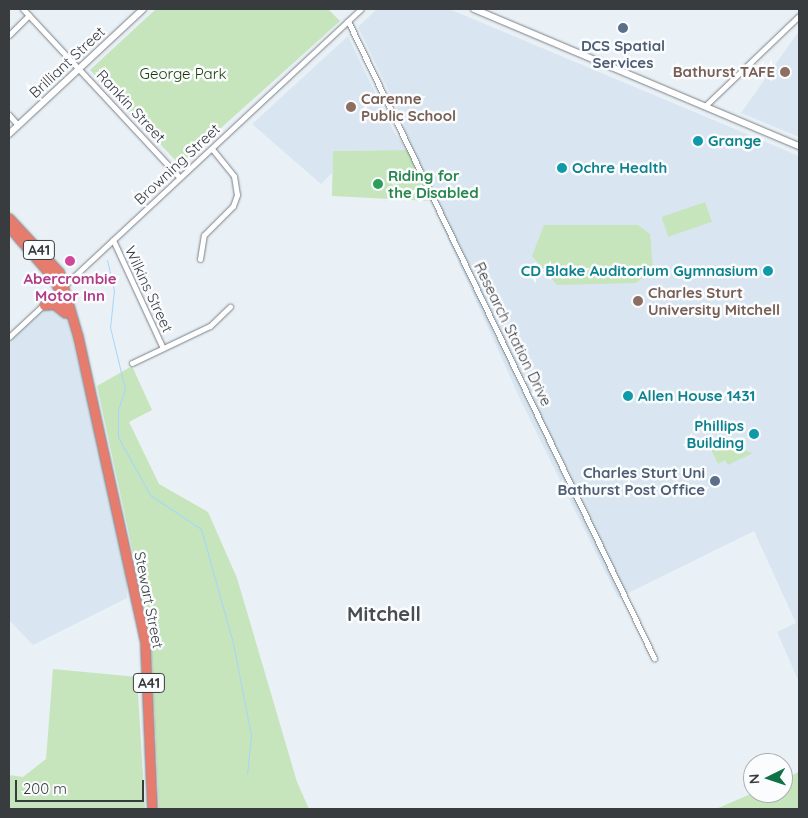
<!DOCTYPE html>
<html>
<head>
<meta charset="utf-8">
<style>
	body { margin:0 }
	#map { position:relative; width:808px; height:818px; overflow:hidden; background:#e9f0f6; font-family:Quicksand,sans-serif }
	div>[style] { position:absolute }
	.built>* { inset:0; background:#d9e6f1 }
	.green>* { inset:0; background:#c6e5bc; transform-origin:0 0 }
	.stream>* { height:1px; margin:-0.5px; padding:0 0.5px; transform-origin:0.5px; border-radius:0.5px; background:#a5d6fb }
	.roads { filter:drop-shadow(0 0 1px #7a8086) drop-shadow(0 0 1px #7a8086) }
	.minor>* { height:5px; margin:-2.5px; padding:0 2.5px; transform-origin:2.5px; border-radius:2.5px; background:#fff }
	.tertiary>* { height:6px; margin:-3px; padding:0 3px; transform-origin:3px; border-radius:3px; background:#fff }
	.trunk>* { height:9px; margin:-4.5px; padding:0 4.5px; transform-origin:4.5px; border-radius:4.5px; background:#e67c6e }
	.dots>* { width:14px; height:14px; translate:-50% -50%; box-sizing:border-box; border:2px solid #fbfcfe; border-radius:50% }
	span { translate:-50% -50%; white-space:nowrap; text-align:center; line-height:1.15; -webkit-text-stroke:5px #fbfcfe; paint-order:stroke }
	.shield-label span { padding:1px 4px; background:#fbfcfe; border:1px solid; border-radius:4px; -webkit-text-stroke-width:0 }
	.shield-label { font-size:14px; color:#393c3f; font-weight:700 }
	.service-label { font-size:15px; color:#4e5e75; font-weight:700 }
	.right { translate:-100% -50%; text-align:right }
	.street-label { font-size:15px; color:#393c3f }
	.education-label { font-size:15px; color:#785e54; font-weight:700 }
	.left { translate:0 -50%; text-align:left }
	.park-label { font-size:15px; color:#133b01 }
	.culture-label { font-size:15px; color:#0d838f; font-weight:700 }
	.leisure-label { font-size:15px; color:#27864d; font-weight:700 }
	.hotel-label { font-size:15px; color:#b23c85; font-weight:700 }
	.district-label { font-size:20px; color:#474d52; font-weight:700 }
	.frame { position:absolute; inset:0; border:10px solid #393c3f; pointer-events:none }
	.north { position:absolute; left:743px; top:753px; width:50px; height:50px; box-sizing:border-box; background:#fbfcfe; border:1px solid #adafb2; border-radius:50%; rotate:266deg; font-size:14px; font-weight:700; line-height:20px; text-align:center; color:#393c3f }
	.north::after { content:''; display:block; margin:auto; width:18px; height:22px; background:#127045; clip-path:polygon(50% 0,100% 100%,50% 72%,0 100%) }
	.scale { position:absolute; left:15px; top:780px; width:129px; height:22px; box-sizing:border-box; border:2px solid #393c3f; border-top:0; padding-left:6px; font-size:15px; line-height:18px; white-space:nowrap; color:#393c3f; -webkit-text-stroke:4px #fbfcfe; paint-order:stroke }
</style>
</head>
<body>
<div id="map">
	<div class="built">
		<i style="clip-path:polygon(377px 9px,449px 9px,799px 156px,799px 682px,777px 632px,796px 623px,754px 531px,618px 598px,521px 401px,408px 150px,334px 151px,332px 173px,321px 184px,252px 124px,348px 36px,394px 132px,407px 149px,404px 123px,358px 27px)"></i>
		<i style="clip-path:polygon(799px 31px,799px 137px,741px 113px)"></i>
		<i style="clip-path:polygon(44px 305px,64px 311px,67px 318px,127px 559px,127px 598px,33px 645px,9px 620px,9px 338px)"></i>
	</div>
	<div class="green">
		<i style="clip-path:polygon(156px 9px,328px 9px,340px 21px,180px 165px,90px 70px)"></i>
		<i style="clip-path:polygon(408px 150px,431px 201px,332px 196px,333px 151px)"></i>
		<i style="left:705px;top:202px;width:21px;height:46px;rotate:71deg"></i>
		<i style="clip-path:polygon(544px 225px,638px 225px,650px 234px,653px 269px,636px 283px,557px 285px,532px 256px)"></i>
		<i style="clip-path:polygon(132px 366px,152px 410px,129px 422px,159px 484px,208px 512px,237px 578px,297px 782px,309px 809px,159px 809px,151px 636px,97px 386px)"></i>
		<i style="clip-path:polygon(705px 437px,753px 453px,728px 465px,725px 460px,718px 464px)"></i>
		<i style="clip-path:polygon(53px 669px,137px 677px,145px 809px,9px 809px,9px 775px,23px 777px,46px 759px)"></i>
		<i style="clip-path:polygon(799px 772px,799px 809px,716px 809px,753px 793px,783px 793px,783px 779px)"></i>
	</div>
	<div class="stream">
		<i style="left:107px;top:260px;width:31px;rotate:77deg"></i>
		<i style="left:114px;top:290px;width:37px;rotate:96deg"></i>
		<i style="left:110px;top:327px;width:64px;rotate:76.4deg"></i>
		<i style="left:125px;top:389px;width:21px;rotate:109deg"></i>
		<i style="left:118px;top:409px;width:28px;rotate:90deg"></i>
		<i style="left:118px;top:437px;width:66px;rotate:61.1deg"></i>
		<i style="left:150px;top:495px;width:61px;rotate:33.7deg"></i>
		<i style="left:201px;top:529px;width:118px;rotate:74.3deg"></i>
		<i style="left:233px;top:643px;width:95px;rotate:79deg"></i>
		<i style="left:251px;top:736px;width:38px;rotate:96deg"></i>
	</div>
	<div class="roads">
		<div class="minor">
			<i style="left:23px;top:9px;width:229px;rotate:47.1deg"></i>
			<i style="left:348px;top:21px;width:707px;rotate:64.34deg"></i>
			<i style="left:9px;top:35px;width:28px;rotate:-45deg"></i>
			<i style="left:705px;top:106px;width:130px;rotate:-43.8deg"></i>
			<i style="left:9px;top:115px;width:13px;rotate:48deg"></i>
			<i style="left:113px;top:240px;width:119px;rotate:65.2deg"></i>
			<i style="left:200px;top:259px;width:24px;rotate:-81deg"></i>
			<i style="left:204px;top:235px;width:41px;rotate:-45deg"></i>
			<i style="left:233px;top:206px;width:12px;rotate:-70deg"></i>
			<i style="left:237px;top:195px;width:19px;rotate:-99deg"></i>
			<i style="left:234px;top:176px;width:35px;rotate:-129deg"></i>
			<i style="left:9px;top:337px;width:481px;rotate:-43deg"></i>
			<i style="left:132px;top:363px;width:86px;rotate:-25.4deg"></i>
			<i style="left:210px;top:326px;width:28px;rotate:-44deg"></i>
		</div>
		<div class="tertiary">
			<i style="left:474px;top:9px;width:353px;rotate:22.9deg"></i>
			<i style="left:9px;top:134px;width:183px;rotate:-43deg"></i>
		</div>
		<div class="trunk">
			<i style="left:9px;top:218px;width:74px;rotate:47.2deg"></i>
			<i style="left:59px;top:272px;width:68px;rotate:73.7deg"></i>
			<i style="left:78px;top:337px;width:313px;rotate:77.6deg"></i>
			<i style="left:145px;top:643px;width:166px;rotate:87.6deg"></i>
			<i style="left:9px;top:227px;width:70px;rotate:49deg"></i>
			<i style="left:55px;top:280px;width:34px;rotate:71deg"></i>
			<i style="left:44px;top:305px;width:10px;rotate:-6deg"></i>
			<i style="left:54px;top:304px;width:14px;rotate:39deg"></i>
		</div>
	</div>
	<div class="dots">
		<i style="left:623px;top:28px;background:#5c6f8a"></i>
		<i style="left:785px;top:72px;background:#8d6e63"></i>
		<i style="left:351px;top:107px;background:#8d6e63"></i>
		<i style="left:698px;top:141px;background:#0f9aa8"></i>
		<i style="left:562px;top:168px;background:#0f9aa8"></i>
		<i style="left:378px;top:184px;background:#2e9e5b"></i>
		<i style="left:70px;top:261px;background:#d1479c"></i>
		<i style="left:768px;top:271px;background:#0f9aa8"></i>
		<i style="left:638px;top:301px;background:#8d6e63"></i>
		<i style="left:628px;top:396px;background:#0f9aa8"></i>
		<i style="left:754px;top:434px;background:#0f9aa8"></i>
		<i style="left:715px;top:481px;background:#5c6f8a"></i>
	</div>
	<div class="shield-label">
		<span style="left:39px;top:250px">A41</span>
		<span style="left:149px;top:683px">A41</span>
	</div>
	<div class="service-label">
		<span style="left:623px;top:54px">DCS Spatial<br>Services</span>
		<span class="right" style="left:705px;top:481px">Charles Sturt Uni<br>Bathurst Post Office</span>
	</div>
	<div class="street-label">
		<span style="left:67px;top:62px;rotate:-43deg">Brilliant Street</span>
		<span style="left:131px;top:106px;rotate:47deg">Rankin Street</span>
		<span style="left:177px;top:164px;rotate:-43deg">Browning Street</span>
		<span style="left:149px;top:289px;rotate:65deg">Wilkins Street</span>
		<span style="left:513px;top:334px;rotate:64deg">Research Station Drive</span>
		<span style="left:149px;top:600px;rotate:79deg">Stewart Street</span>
	</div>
	<div class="education-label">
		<span class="right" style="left:775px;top:72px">Bathurst TAFE</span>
		<span class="left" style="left:361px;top:107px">Carenne<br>Public School</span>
		<span class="left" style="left:648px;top:301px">Charles Sturt<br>University Mitchell</span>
	</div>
	<div class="park-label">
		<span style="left:183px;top:74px">George Park</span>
	</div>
	<div class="culture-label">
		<span class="left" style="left:708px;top:141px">Grange</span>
		<span class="left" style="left:572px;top:168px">Ochre Health</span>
		<span class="right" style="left:758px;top:271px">CD Blake Auditorium Gymnasium</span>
		<span class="left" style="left:638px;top:396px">Allen House 1431</span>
		<span class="right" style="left:744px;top:434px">Phillips<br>Building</span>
	</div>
	<div class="leisure-label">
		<span class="left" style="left:388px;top:184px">Riding for<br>the Disabled</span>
	</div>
	<div class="hotel-label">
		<span style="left:70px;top:287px">Abercrombie<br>Motor Inn</span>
	</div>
	<div class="district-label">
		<span style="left:384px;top:613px">Mitchell</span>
	</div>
	<div class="frame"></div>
	<div class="north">N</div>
	<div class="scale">200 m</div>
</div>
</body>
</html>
